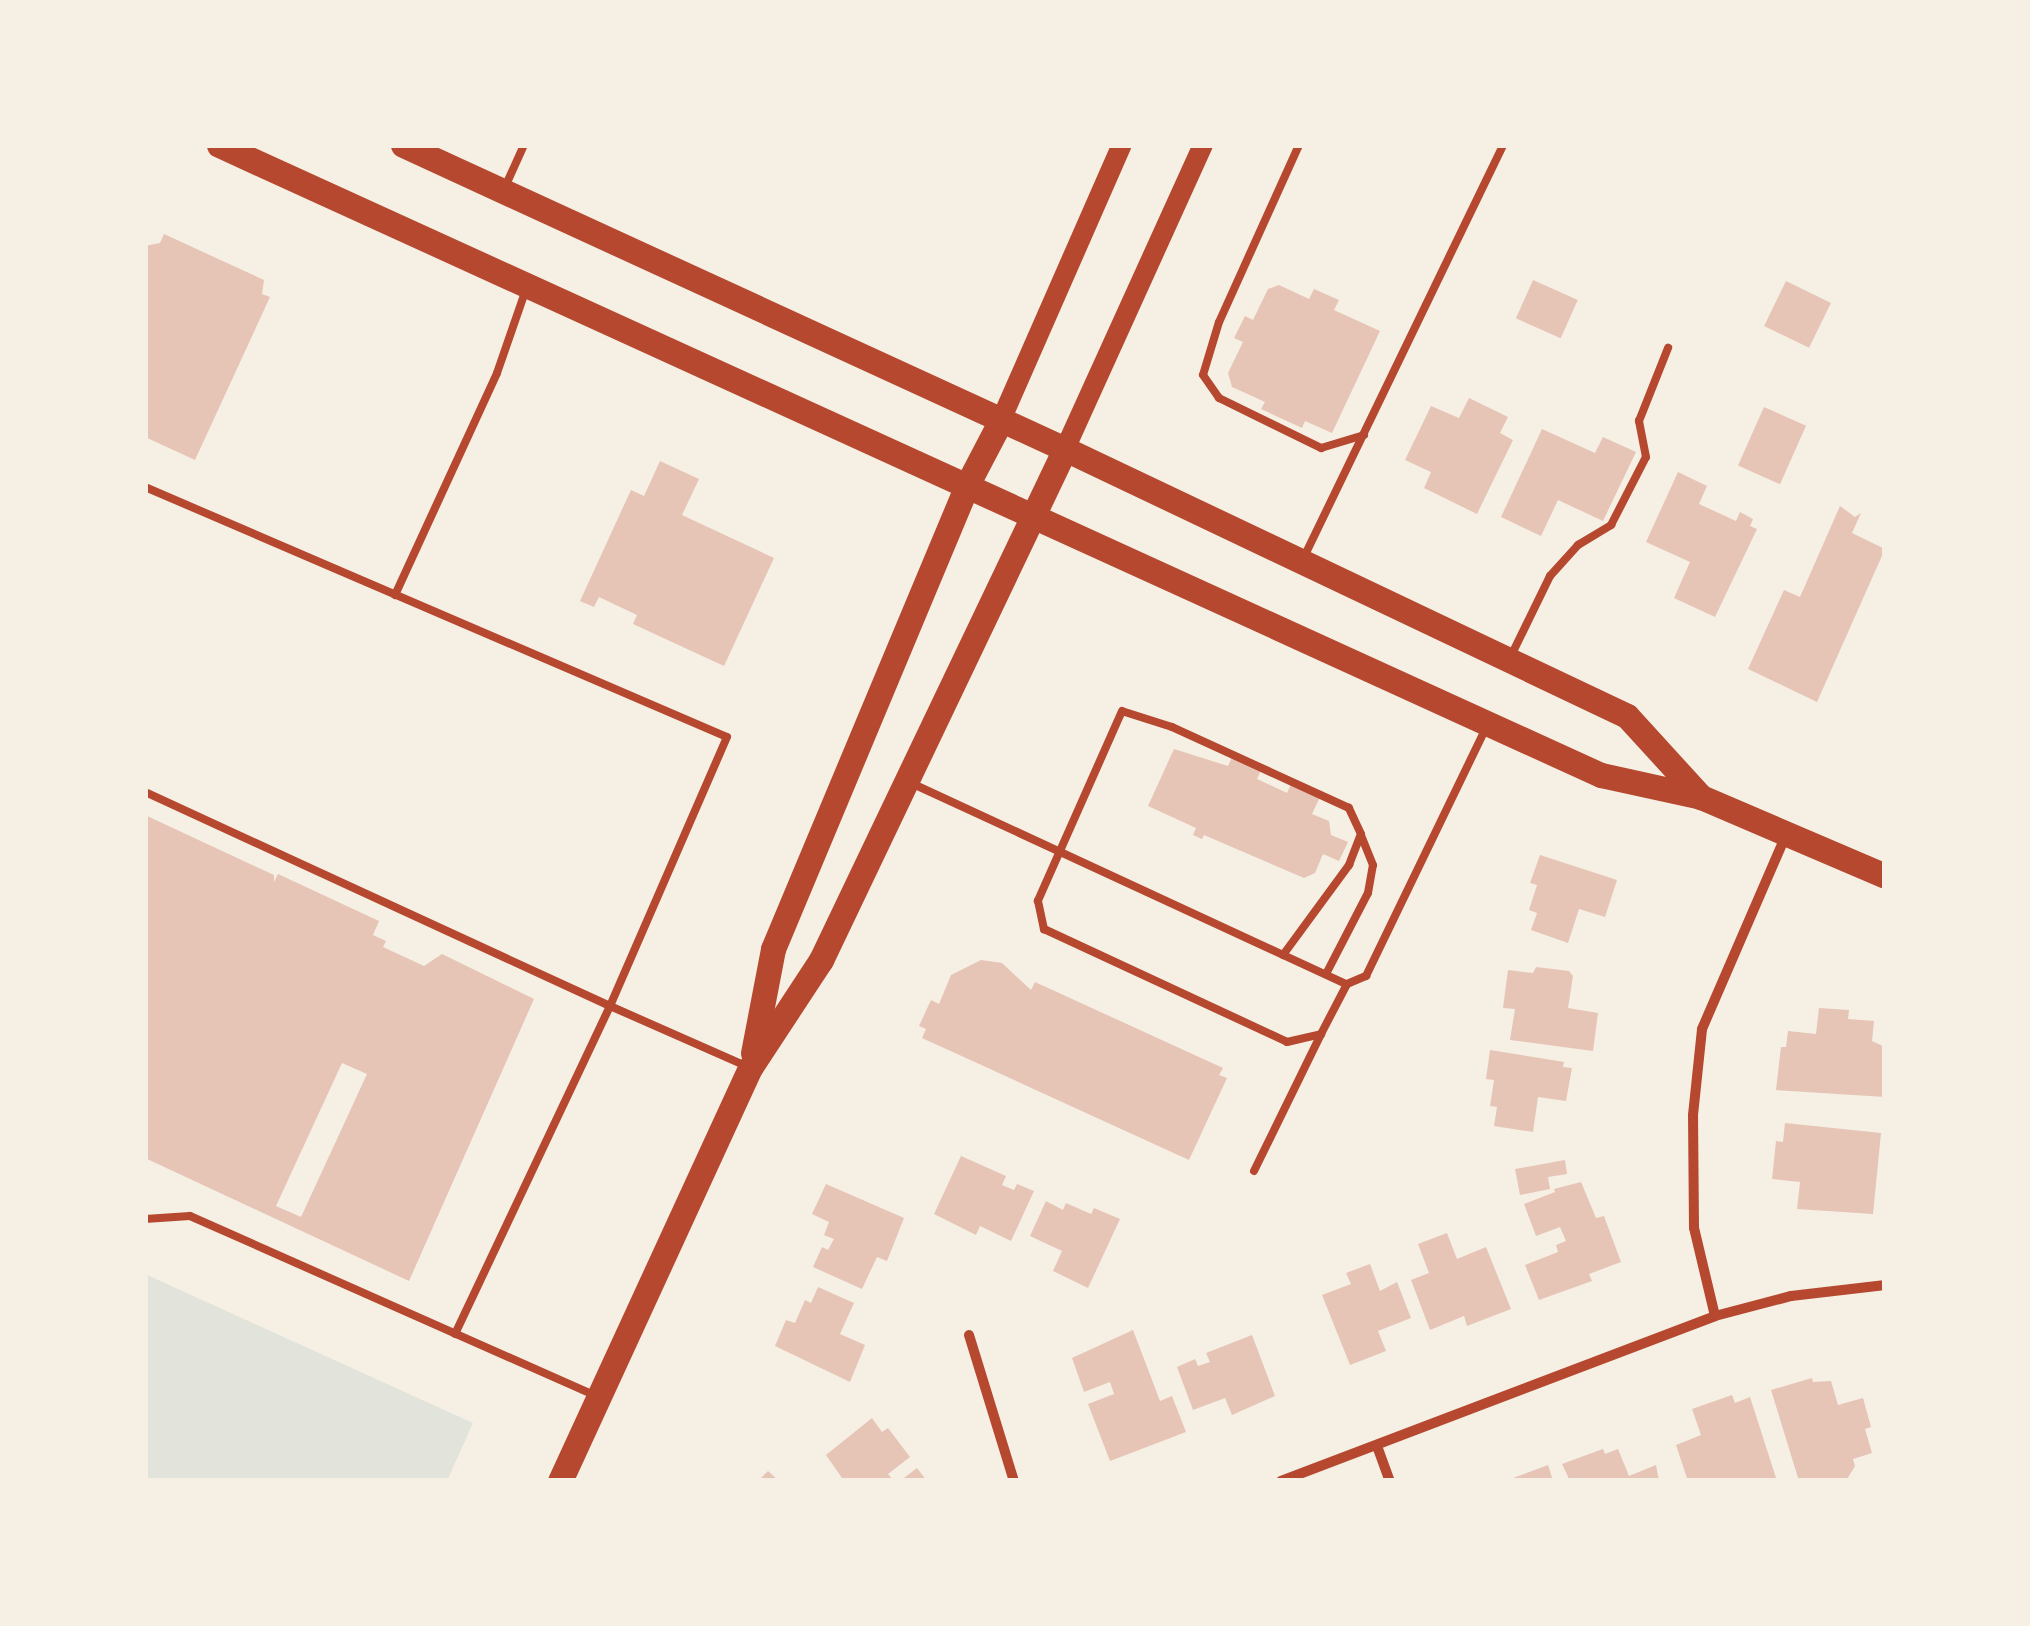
<!DOCTYPE html>
<html>
<head>
<meta charset="utf-8">
<style>
	body { margin:0 }
	#map { position:relative; width:2030px; height:1626px; overflow:hidden; background:#f6efe4; font-family:Lora,serif }
	div>[style] { position:absolute }
	.green>* { inset:0; background:#e2e4dc }
	.building>* { inset:0; background:#e6c5b7; transform-origin:0 0 }
	.service>* { height:8px; margin:-4px; padding:0 4px; transform-origin:4px; border-radius:4px; background:#b5482f }
	.minor>* { height:10px; margin:-5px; padding:0 5px; transform-origin:5px; border-radius:5px; background:#b5482f }
	.secondary>* { height:20px; margin:-10px; padding:0 10px; transform-origin:10px; border-radius:10px; background:#b5482f }
	.primary>* { height:25px; margin:-12.5px; padding:0 12.5px; transform-origin:12.5px; border-radius:12.5px; background:#b5482f }
	span { translate:-50% -50%; white-space:nowrap; text-align:center; line-height:1.15; -webkit-text-stroke:10px #f6efe4; paint-order:stroke }
	.frame { position:absolute; inset:0; border:148px solid #f6efe4; pointer-events:none }
</style>
</head>
<body>
<div id="map">
	<div class="green">
		<i style="clip-path:polygon(145px 1274px,473px 1423px,447px 1481px,145px 1481px)"></i>
	</div>
	<div class="building">
		<i style="clip-path:polygon(164px 234px,264px 280px,262px 294px,270px 297px,195px 460px,145px 437px,145px 246px,160px 243px)"></i>
		<i style="left:1533px;top:280px;width:49px;height:42px;rotate:24deg"></i>
		<i style="left:1786px;top:281px;width:50px;height:50px;rotate:26deg"></i>
		<i style="clip-path:polygon(1279px 285px,1309px 299px,1314px 289px,1339px 300px,1334px 310px,1380px 331px,1332px 433px,1305px 421px,1302px 428px,1261px 409px,1265px 402px,1232px 387px,1228px 373px,1243px 342px,1234px 338px,1245px 316px,1253px 320px,1268px 289px)"></i>
		<i style="clip-path:polygon(1469px 398px,1508px 417px,1500px 433px,1513px 440px,1477px 514px,1424px 488px,1431px 472px,1405px 460px,1431px 406px,1459px 418px)"></i>
		<i style="left:1764px;top:407px;width:46px;height:64px;rotate:24deg"></i>
		<i style="clip-path:polygon(1542px 429px,1595px 453px,1603px 437px,1636px 452px,1603px 521px,1558px 500px,1541px 536px,1501px 517px)"></i>
		<i style="clip-path:polygon(660px 461px,699px 479px,682px 515px,774px 558px,724px 666px,633px 624px,637px 615px,599px 597px,594px 607px,580px 601px,631px 490px,644px 496px)"></i>
		<i style="clip-path:polygon(1678px 472px,1707px 486px,1699px 504px,1736px 521px,1740px 512px,1753px 519px,1750px 526px,1757px 529px,1715px 617px,1674px 598px,1690px 562px,1646px 542px)"></i>
		<i style="clip-path:polygon(1840px 506px,1855px 517px,1861px 513px,1852px 533px,1885px 549px,1817px 702px,1748px 669px,1784px 590px,1800px 597px)"></i>
		<i style="clip-path:polygon(1174px 749px,1228px 766px,1232px 757px,1261px 770px,1257px 779px,1287px 793px,1291px 784px,1320px 797px,1312px 814px,1329px 821px,1331px 835px,1348px 842px,1339px 861px,1323px 854px,1315px 873px,1304px 878px,1204px 835px,1202px 839px,1193px 835px,1196px 828px,1148px 806px)"></i>
		<i style="clip-path:polygon(evenodd,145px 815px,274px 875px,274px 882px,278px 874px,379px 921px,373px 935px,386px 941px,383px 947px,424px 966px,442px 954px,534px 999px,409px 1281px,145px 1158px,145px 815px,342px 1063px,367px 1074px,301px 1217px,276px 1206px,342px 1063px)"></i>
		<i style="clip-path:polygon(1540px 855px,1617px 880px,1605px 917px,1579px 909px,1568px 943px,1531px 930px,1537px 913px,1529px 910px,1537px 885px,1530px 883px)"></i>
		<i style="clip-path:polygon(981px 960px,1002px 963px,1031px 990px,1035px 982px,1223px 1068px,1219px 1075px,1227px 1078px,1189px 1160px,922px 1038px,926px 1029px,919px 1026px,931px 1000px,939px 1004px,951px 975px)"></i>
		<i style="clip-path:polygon(1536px 967px,1569px 971px,1573px 976px,1568px 1008px,1598px 1013px,1593px 1051px,1510px 1040px,1515px 1009px,1503px 1008px,1508px 970px,1533px 973px)"></i>
		<i style="clip-path:polygon(1819px 1008px,1849px 1010px,1848px 1019px,1874px 1021px,1872px 1041px,1885px 1047px,1885px 1097px,1776px 1090px,1781px 1047px,1786px 1047px,1788px 1031px,1816px 1034px)"></i>
		<i style="clip-path:polygon(1490px 1050px,1564px 1062px,1563px 1067px,1572px 1068px,1566px 1101px,1538px 1097px,1533px 1132px,1494px 1126px,1497px 1107px,1490px 1106px,1494px 1080px,1486px 1079px)"></i>
		<i style="clip-path:polygon(1785px 1123px,1881px 1133px,1873px 1214px,1797px 1209px,1800px 1182px,1772px 1179px,1776px 1141px,1783px 1142px)"></i>
		<i style="clip-path:polygon(961px 1156px,1006px 1176px,1002px 1185px,1014px 1190px,1017px 1184px,1034px 1191px,1011px 1241px,980px 1226px,976px 1235px,934px 1214px)"></i>
		<i style="clip-path:polygon(1565px 1160px,1567px 1174px,1548px 1177px,1550px 1189px,1520px 1195px,1515px 1169px)"></i>
		<i style="clip-path:polygon(1581px 1182px,1596px 1218px,1604px 1216px,1621px 1262px,1589px 1274px,1592px 1281px,1539px 1300px,1525px 1265px,1558px 1252px,1556px 1245px,1566px 1241px,1560px 1227px,1536px 1236px,1524px 1204px,1555px 1192px,1554px 1189px)"></i>
		<i style="clip-path:polygon(826px 1184px,904px 1218px,887px 1261px,877px 1257px,862px 1289px,813px 1267px,822px 1247px,828px 1250px,834px 1239px,824px 1235px,829px 1222px,812px 1214px)"></i>
		<i style="clip-path:polygon(1046px 1201px,1063px 1210px,1066px 1203px,1091px 1214px,1094px 1208px,1120px 1219px,1088px 1288px,1053px 1271px,1062px 1251px,1030px 1236px)"></i>
		<i style="clip-path:polygon(1447px 1233px,1457px 1259px,1486px 1247px,1511px 1309px,1467px 1326px,1464px 1316px,1430px 1330px,1411px 1280px,1429px 1273px,1418px 1244px)"></i>
		<i style="clip-path:polygon(1370px 1264px,1380px 1291px,1397px 1282px,1411px 1318px,1378px 1331px,1386px 1351px,1350px 1365px,1322px 1295px,1351px 1284px,1346px 1273px)"></i>
		<i style="clip-path:polygon(818px 1287px,854px 1303px,840px 1334px,865px 1345px,850px 1382px,775px 1346px,786px 1320px,795px 1323px,805px 1300px,811px 1303px)"></i>
		<i style="clip-path:polygon(1133px 1330px,1160px 1401px,1172px 1396px,1186px 1432px,1110px 1461px,1088px 1404px,1114px 1394px,1110px 1382px,1084px 1392px,1072px 1358px)"></i>
		<i style="clip-path:polygon(1252px 1335px,1275px 1396px,1232px 1415px,1225px 1398px,1193px 1410px,1177px 1367px,1195px 1359px,1198px 1366px,1210px 1362px,1206px 1353px)"></i>
		<i style="clip-path:polygon(1812px 1378px,1813px 1382px,1831px 1381px,1838px 1405px,1863px 1398px,1871px 1427px,1865px 1429px,1872px 1453px,1853px 1459px,1855px 1466px,1846px 1481px,1799px 1481px,1771px 1390px)"></i>
		<i style="clip-path:polygon(1732px 1395px,1735px 1403px,1750px 1397px,1777px 1481px,1688px 1481px,1676px 1445px,1701px 1435px,1692px 1409px)"></i>
		<i style="clip-path:polygon(872px 1418px,882px 1432px,888px 1428px,910px 1457px,888px 1474px,894px 1481px,844px 1481px,826px 1455px)"></i>
		<i style="clip-path:polygon(1603px 1449px,1605px 1454px,1618px 1449px,1629px 1476px,1656px 1465px,1659px 1481px,1570px 1481px,1562px 1464px)"></i>
		<i style="clip-path:polygon(1548px 1465px,1553px 1481px,1505px 1481px)"></i>
		<i style="clip-path:polygon(917px 1468px,927px 1481px,900px 1481px)"></i>
		<i style="clip-path:polygon(768px 1471px,779px 1481px,758px 1481px)"></i>
	</div>
	<div class="service">
		<i style="left:1299px;top:145px;width:194px;rotate:114.3deg"></i>
		<i style="left:1219px;top:322px;width:55px;rotate:106.8deg"></i>
		<i style="left:1203px;top:375px;width:28px;rotate:55deg"></i>
		<i style="left:1219px;top:398px;width:114px;rotate:26.1deg"></i>
		<i style="left:1321px;top:448px;width:45px;rotate:-16.8deg"></i>
		<i style="left:505px;top:187px;width:46px;rotate:-65.7deg"></i>
		<i style="left:145px;top:487px;width:633px;rotate:23.25deg"></i>
		<i style="left:727px;top:737px;width:293px;rotate:113.5deg"></i>
		<i style="left:610px;top:1006px;width:512px;rotate:-155.29deg"></i>
		<i style="left:1304px;top:557px;width:458px;rotate:-64.2deg"></i>
		<i style="left:395px;top:595px;width:244px;rotate:-65.3deg"></i>
		<i style="left:497px;top:373px;width:86px;rotate:-70.9deg"></i>
		<i style="left:1511px;top:656px;width:89px;rotate:-64deg"></i>
		<i style="left:1550px;top:576px;width:42px;rotate:-47.9deg"></i>
		<i style="left:1578px;top:545px;width:39px;rotate:-31deg"></i>
		<i style="left:1611px;top:525px;width:76px;rotate:-62.8deg"></i>
		<i style="left:1646px;top:457px;width:37px;rotate:-101deg"></i>
		<i style="left:1639px;top:421px;width:79px;rotate:-68.3deg"></i>
		<i style="left:911px;top:783px;width:480px;rotate:24.8deg"></i>
		<i style="left:1347px;top:984px;width:21px;rotate:-23deg"></i>
		<i style="left:1366px;top:976px;width:276px;rotate:-64.2deg"></i>
		<i style="left:1283px;top:955px;width:112px;rotate:-53.7deg"></i>
		<i style="left:1349px;top:865px;width:33px;rotate:-69deg"></i>
		<i style="left:1361px;top:834px;width:29px;rotate:-115deg"></i>
		<i style="left:1349px;top:808px;width:195px;rotate:-155.4deg"></i>
		<i style="left:1172px;top:727px;width:52px;rotate:-162.3deg"></i>
		<i style="left:1122px;top:711px;width:208px;rotate:113.9deg"></i>
		<i style="left:1038px;top:901px;width:29px;rotate:78deg"></i>
		<i style="left:1044px;top:929px;width:268px;rotate:24.9deg"></i>
		<i style="left:1287px;top:1042px;width:35px;rotate:-13deg"></i>
		<i style="left:1321px;top:1034px;width:56px;rotate:-62.5deg"></i>
		<i style="left:1326px;top:974px;width:91px;rotate:-62.6deg"></i>
		<i style="left:1368px;top:893px;width:28px;rotate:-80deg"></i>
		<i style="left:1373px;top:865px;width:31px;rotate:-112deg"></i>
		<i style="left:1254px;top:1171px;width:153px;rotate:-63.9deg"></i>
		<i style="left:145px;top:1219px;width:45px;rotate:-3.8deg"></i>
		<i style="left:190px;top:1216px;width:441px;rotate:23.9deg"></i>
		<i style="left:455px;top:1334px;width:363px;rotate:-64.7deg"></i>
		<i style="left:610px;top:1006px;width:146px;rotate:23.8deg"></i>
	</div>
	<div class="minor">
		<i style="left:1715px;top:1316px;width:90px;rotate:-103.4deg"></i>
		<i style="left:1694px;top:1228px;width:113px;rotate:-90.5deg"></i>
		<i style="left:1693px;top:1115px;width:86px;rotate:-84deg"></i>
		<i style="left:1702px;top:1029px;width:214px;rotate:-66.6deg"></i>
		<i style="left:969px;top:1335px;width:153px;rotate:72.9deg"></i>
		<i style="left:1377px;top:1446px;width:37px;rotate:70deg"></i>
		<i style="left:1281px;top:1481px;width:464px;rotate:-20.8deg"></i>
		<i style="left:1715px;top:1316px;width:79px;rotate:-14.7deg"></i>
		<i style="left:1791px;top:1296px;width:95px;rotate:-6.7deg"></i>
	</div>
	<div class="secondary">
		<i style="left:1001px;top:420px;width:300px;rotate:-66.3deg"></i>
		<i style="left:1065px;top:449px;width:334px;rotate:-65.6deg"></i>
	</div>
	<div class="primary">
		<i style="left:219px;top:145px;width:1519px;rotate:24.51deg"></i>
		<i style="left:1601px;top:775px;width:102px;rotate:12.4deg"></i>
		<i style="left:1701px;top:797px;width:200px;rotate:23.2deg"></i>
		<i style="left:403px;top:145px;width:728px;rotate:24.67deg"></i>
		<i style="left:1065px;top:449px;width:622px;rotate:25.41deg"></i>
		<i style="left:1627px;top:716px;width:110px;rotate:47.6deg"></i>
		<i style="left:753px;top:1053px;width:106px;rotate:-79.1deg"></i>
		<i style="left:773px;top:949px;width:498px;rotate:-67.3deg"></i>
		<i style="left:965px;top:489px;width:78px;rotate:-62.4deg"></i>
		<i style="left:560px;top:1481px;width:455px;rotate:-65.3deg"></i>
		<i style="left:750px;top:1068px;width:129px;rotate:-56.7deg"></i>
		<i style="left:821px;top:960px;width:566px;rotate:-64.48deg"></i>
	</div>
	<div class="frame"></div>
</div>
</body>
</html>
